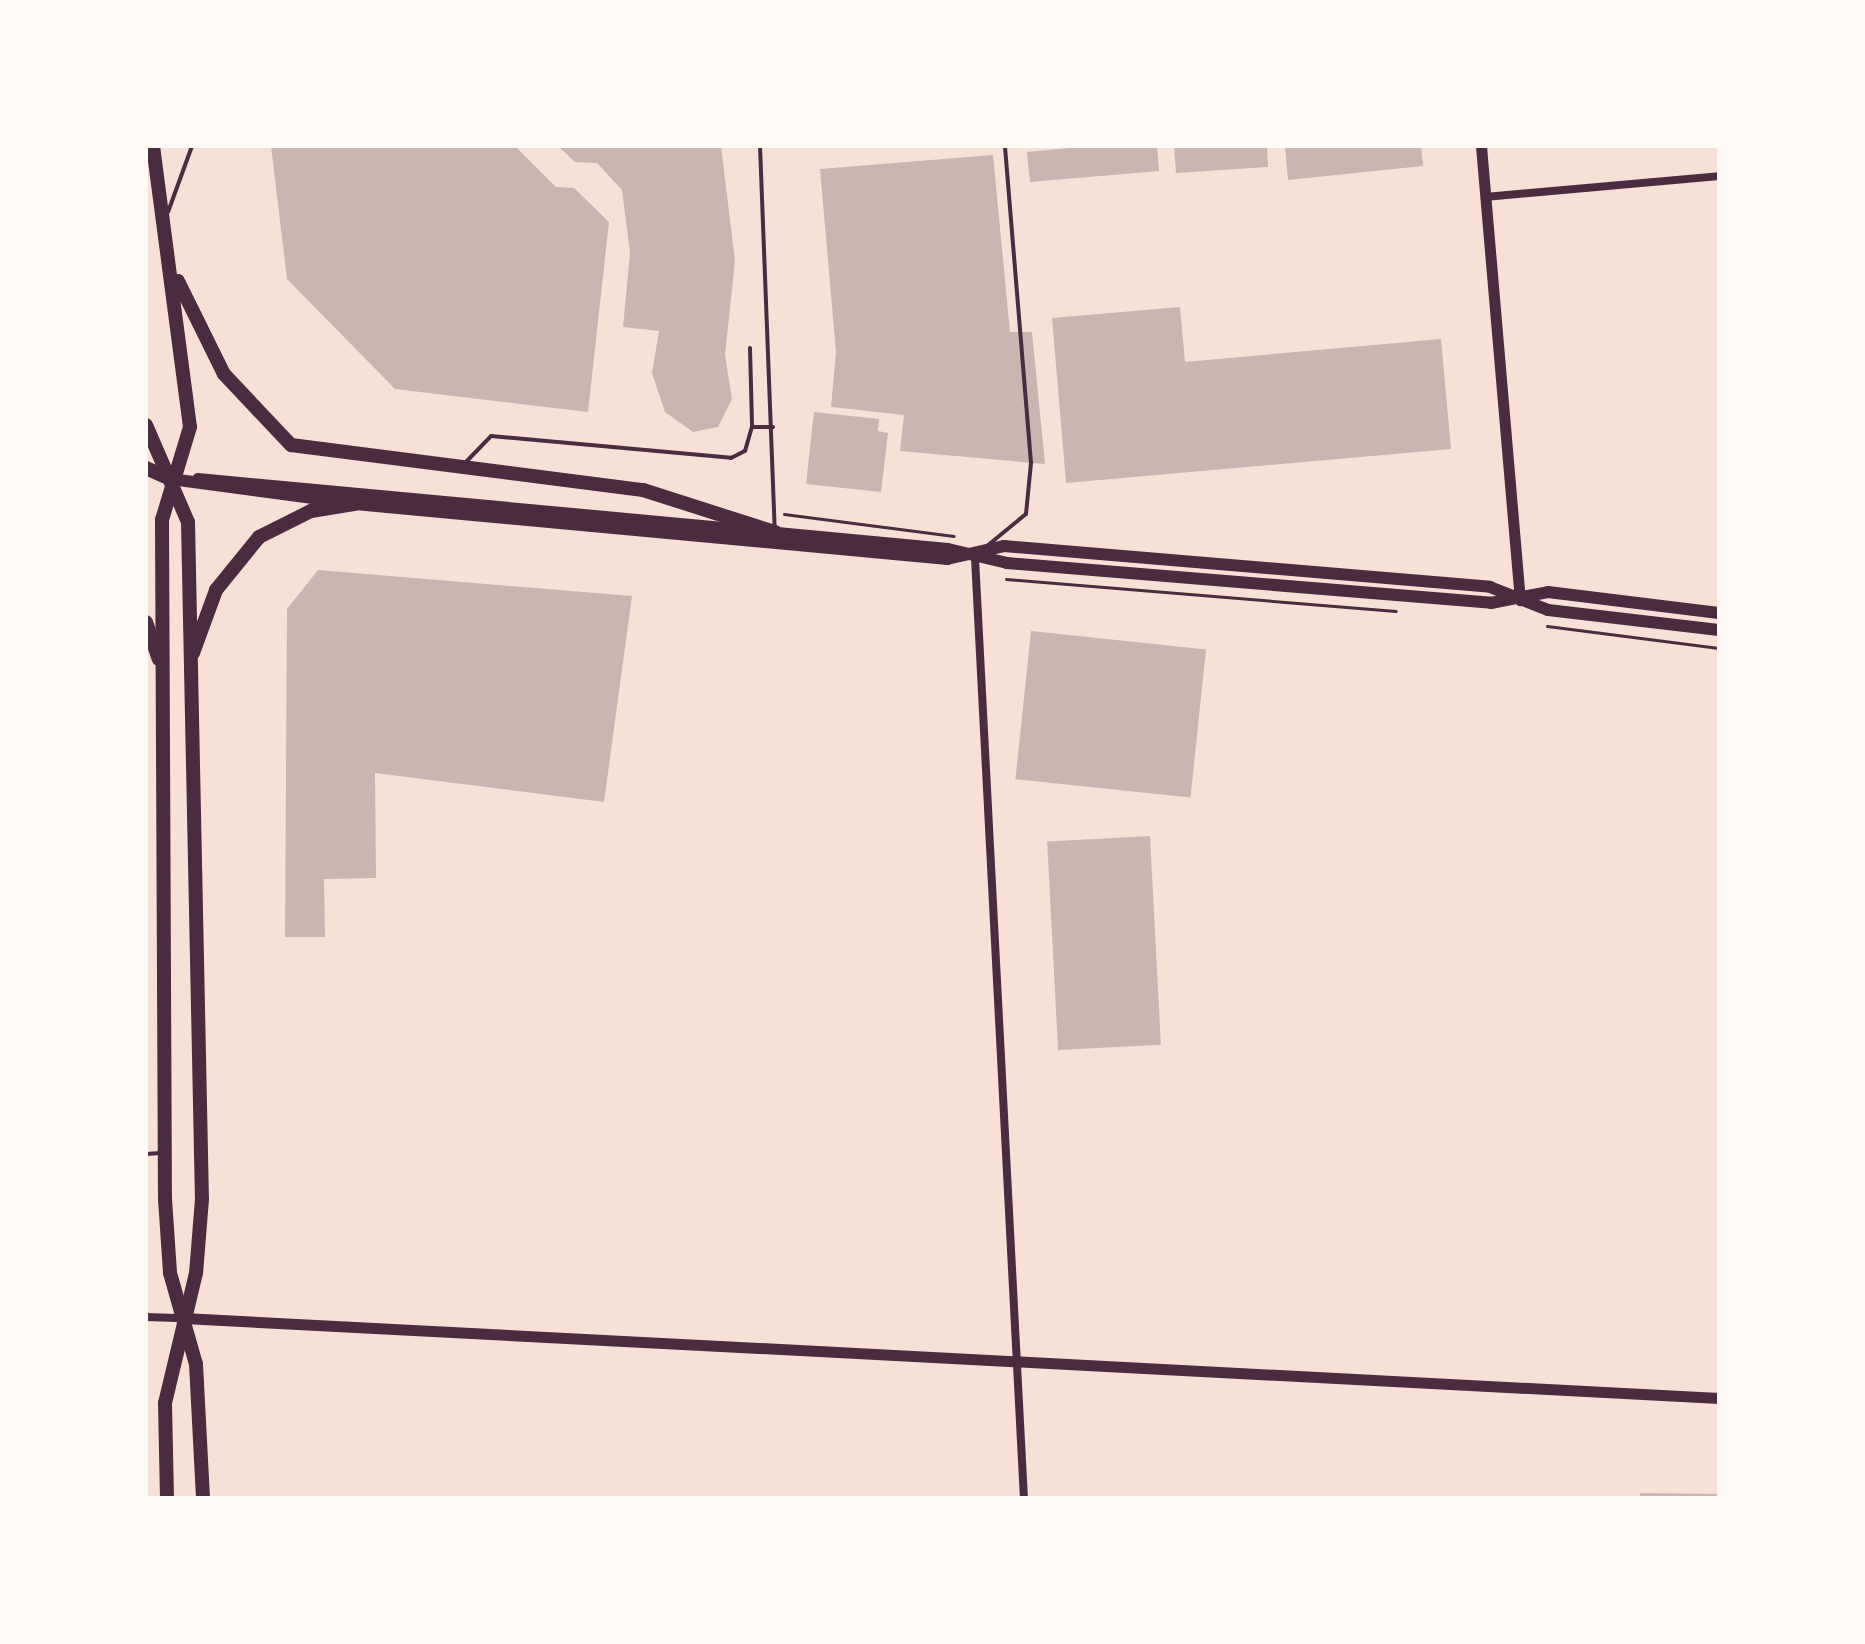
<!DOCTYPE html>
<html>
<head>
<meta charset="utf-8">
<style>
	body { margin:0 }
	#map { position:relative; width:1865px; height:1644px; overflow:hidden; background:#f7e1d7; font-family:Cabin,sans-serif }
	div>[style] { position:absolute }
	.building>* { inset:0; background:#ccb4b1; transform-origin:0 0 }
	.path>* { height:3px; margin:-1.5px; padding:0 1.5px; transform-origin:1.5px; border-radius:1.5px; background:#4a2c40 }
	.service>* { height:4px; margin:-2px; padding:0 2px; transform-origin:2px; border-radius:2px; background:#4a2c40 }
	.minor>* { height:8px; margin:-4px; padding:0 4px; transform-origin:4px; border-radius:4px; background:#4a2c40 }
	.tertiary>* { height:11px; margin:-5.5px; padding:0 5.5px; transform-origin:5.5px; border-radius:5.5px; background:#4a2c40 }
	.secondary>* { height:12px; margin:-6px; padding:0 6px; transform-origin:6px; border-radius:6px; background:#4a2c40 }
	.primary>* { height:14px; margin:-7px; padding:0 7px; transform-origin:7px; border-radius:7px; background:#4a2c40 }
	span { translate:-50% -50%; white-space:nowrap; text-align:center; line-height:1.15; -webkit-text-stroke:6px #fffaf5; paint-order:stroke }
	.frame { position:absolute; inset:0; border:148px solid #fffaf5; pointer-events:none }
</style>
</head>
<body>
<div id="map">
	<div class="building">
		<i style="clip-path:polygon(271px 146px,515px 146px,556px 187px,574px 188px,609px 222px,588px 412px,395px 389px,287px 279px)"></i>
		<i style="clip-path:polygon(558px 146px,721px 146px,735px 261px,725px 355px,732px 399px,718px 427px,693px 432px,665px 412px,652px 373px,659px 331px,623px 327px,630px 253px,622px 190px,597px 163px,575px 162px)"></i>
		<i style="clip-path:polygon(1091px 146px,1157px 146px,1159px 171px,1030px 182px,1027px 152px)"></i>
		<i style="clip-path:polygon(1174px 146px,1267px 146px,1268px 167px,1176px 173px)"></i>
		<i style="clip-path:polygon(1285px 146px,1421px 146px,1423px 166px,1288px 180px)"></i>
		<i style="clip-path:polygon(993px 155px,1010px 332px,1032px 332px,1045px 464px,900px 451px,904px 415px,831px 407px,836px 352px,820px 169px)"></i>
		<i style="clip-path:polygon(1180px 307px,1185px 362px,1441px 339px,1451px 449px,1066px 483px,1052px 318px)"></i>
		<i style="clip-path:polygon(814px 412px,879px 419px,878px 431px,888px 433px,881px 492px,806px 484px)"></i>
		<i style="clip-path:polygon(318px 570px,632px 596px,604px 802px,375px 773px,376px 878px,324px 879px,325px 937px,285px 937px,287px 609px)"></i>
		<i style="left:1031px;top:631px;width:176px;height:149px;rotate:6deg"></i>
		<i style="left:1150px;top:836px;width:209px;height:103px;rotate:87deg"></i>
		<i style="clip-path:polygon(1640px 1493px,1719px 1494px,1719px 1498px,1640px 1498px)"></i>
	</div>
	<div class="path">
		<i style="left:784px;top:514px;width:171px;rotate:7.4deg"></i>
		<i style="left:1006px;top:579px;width:391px;rotate:4.7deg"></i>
		<i style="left:1547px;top:626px;width:173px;rotate:7.3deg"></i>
	</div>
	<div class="service">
		<i style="left:760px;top:146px;width:383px;rotate:87.8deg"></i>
		<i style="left:168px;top:212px;width:70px;rotate:-70deg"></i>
		<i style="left:750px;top:348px;width:79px;rotate:88.5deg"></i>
		<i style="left:465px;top:463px;width:37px;rotate:-46deg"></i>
		<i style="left:491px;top:436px;width:241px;rotate:5.2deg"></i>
		<i style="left:731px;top:458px;width:16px;rotate:-27deg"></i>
		<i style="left:745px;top:451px;width:25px;rotate:-74deg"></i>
		<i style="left:752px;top:427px;width:21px"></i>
		<i style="left:987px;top:546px;width:50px;rotate:-39.4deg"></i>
		<i style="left:1026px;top:514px;width:51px;rotate:-84.4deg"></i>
		<i style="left:1031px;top:463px;width:318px;rotate:-94.7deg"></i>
		<i style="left:146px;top:1154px;width:14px;rotate:-4deg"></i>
	</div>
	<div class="minor">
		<i style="left:1485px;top:197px;width:235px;rotate:-5.1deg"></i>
		<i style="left:975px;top:558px;width:941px;rotate:87.02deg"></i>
		<i style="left:146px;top:1317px;width:37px;rotate:2deg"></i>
	</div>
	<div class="tertiary">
		<i style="left:1481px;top:146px;width:456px;rotate:85.1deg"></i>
		<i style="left:183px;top:1318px;width:1538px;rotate:2.98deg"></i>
	</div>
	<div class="secondary">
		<i style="left:171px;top:479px;width:186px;rotate:7.7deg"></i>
		<i style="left:355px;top:504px;width:595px;rotate:5.31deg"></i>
		<i style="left:947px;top:559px;width:58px;rotate:-12.8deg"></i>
		<i style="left:1004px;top:546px;width:488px;rotate:4.8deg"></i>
		<i style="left:1490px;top:587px;width:62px;rotate:21.6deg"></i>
		<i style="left:1548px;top:610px;width:172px;rotate:6.7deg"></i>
		<i style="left:198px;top:479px;width:753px;rotate:5.33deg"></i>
		<i style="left:948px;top:549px;width:61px;rotate:13.3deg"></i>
		<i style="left:1007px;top:563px;width:486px;rotate:4.7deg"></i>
		<i style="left:1491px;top:603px;width:58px;rotate:-10.9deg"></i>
		<i style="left:1548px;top:592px;width:172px;rotate:7deg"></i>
	</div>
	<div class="primary">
		<i style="left:153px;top:146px;width:283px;rotate:82.5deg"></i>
		<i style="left:190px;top:427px;width:97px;rotate:106.8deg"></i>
		<i style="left:162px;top:520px;width:679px;rotate:89.75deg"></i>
		<i style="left:165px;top:1199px;width:74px;rotate:86.1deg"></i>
		<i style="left:170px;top:1273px;width:95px;rotate:74.1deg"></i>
		<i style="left:196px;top:1364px;width:134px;rotate:87deg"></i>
		<i style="left:178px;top:281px;width:104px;rotate:63.7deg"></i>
		<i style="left:224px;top:374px;width:98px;rotate:46.7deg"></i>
		<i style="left:291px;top:445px;width:355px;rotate:7.3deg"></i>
		<i style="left:643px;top:490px;width:139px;rotate:17.7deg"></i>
		<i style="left:146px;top:425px;width:106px;rotate:66.6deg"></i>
		<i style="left:188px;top:522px;width:677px;rotate:88.82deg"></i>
		<i style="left:202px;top:1199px;width:74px;rotate:94.6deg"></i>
		<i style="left:196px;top:1273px;width:134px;rotate:103.4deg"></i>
		<i style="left:165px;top:1403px;width:95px;rotate:88.8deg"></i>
		<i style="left:146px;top:468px;width:27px;rotate:24deg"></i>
		<i style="left:146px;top:622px;width:39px;rotate:71deg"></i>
		<i style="left:193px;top:653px;width:67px;rotate:-69.9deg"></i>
		<i style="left:216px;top:590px;width:68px;rotate:-50.9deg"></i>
		<i style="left:259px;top:537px;width:58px;rotate:-26.6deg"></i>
		<i style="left:311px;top:511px;width:45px;rotate:-9deg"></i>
	</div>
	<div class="frame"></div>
</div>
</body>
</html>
